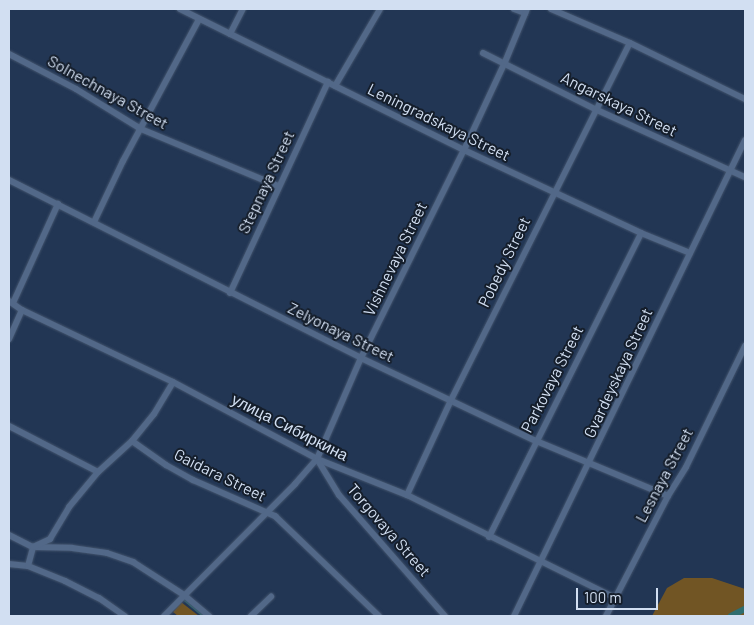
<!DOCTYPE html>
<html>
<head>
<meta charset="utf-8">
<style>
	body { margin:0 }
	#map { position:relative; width:754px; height:625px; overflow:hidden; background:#223654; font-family:Barlow,sans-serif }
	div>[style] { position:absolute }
	.green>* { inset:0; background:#715524 }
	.stream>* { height:2px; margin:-1px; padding:0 1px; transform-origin:1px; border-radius:1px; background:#2e6d70 }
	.canal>* { height:5.5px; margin:-2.75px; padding:0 2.75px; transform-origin:2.75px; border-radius:2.75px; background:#2e6d70 }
	.roads { filter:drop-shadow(0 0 1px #42536c) drop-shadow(0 0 1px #42536c) }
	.minor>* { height:6px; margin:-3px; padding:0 3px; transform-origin:3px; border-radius:3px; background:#526888 }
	span { translate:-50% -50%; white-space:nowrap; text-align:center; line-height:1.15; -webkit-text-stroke:4px #151e2b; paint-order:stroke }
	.street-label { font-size:16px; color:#d2dff2 }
	.frame { position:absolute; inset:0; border:10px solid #d2dff2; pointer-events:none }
	.scale { position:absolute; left:576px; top:588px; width:82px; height:22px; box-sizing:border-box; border:2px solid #d2dff2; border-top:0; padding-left:6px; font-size:15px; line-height:18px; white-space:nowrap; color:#d2dff2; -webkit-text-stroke:4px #151e2b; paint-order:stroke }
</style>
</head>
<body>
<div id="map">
	<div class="green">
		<i style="clip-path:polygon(684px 578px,712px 578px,745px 589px,745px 616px,652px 616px,667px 588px)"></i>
		<i style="clip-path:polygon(181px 602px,199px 616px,178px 616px,173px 612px)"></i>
	</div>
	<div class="stream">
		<i style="left:183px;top:599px;width:26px;rotate:40deg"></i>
	</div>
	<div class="canal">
		<i style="left:731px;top:616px;width:16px;rotate:-27deg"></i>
	</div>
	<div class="roads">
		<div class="minor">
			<i style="left:180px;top:9px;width:317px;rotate:26.4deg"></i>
			<i style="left:464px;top:150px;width:195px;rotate:25.1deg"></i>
			<i style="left:641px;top:233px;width:53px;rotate:22.2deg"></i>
			<i style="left:514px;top:9px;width:12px;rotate:20deg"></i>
			<i style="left:551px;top:9px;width:86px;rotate:23.3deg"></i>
			<i style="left:630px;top:43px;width:128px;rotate:26deg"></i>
			<i style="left:230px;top:34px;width:28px;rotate:-63deg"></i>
			<i style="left:483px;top:53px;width:127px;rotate:26.6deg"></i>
			<i style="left:597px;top:110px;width:162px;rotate:24.4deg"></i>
			<i style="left:9px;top:54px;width:76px;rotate:27.6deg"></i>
			<i style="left:76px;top:89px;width:76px;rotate:31.6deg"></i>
			<i style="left:141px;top:129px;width:148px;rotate:22.6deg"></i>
			<i style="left:335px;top:86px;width:89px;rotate:-59.7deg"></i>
			<i style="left:9px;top:180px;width:394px;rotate:26.8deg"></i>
			<i style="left:361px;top:358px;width:194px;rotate:25.4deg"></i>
			<i style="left:536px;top:441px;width:143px;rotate:22.6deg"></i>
			<i style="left:94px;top:222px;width:68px;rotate:-64.6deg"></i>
			<i style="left:123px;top:161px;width:161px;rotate:-61.8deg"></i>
			<i style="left:230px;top:293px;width:233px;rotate:-65.1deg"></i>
			<i style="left:9px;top:301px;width:16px;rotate:35deg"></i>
			<i style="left:22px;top:310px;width:167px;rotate:25.5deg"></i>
			<i style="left:173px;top:382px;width:163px;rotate:28.1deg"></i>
			<i style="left:317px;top:459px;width:97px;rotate:21.8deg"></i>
			<i style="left:407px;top:495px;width:232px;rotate:26.3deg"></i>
			<i style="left:13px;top:303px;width:109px;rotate:-65.6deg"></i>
			<i style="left:9px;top:339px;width:32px;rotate:-66deg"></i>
			<i style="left:9px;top:426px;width:100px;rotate:27.3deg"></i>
			<i style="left:132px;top:441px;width:42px;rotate:35.2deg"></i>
			<i style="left:166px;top:465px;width:31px;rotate:29deg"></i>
			<i style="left:193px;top:480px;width:90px;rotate:23.7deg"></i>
			<i style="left:275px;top:516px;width:144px;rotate:43.9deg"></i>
			<i style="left:317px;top:459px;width:42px;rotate:58.6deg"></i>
			<i style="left:339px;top:495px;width:161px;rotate:48.8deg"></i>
			<i style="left:407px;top:495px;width:105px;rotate:-65.1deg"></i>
			<i style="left:451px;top:400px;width:399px;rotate:-63.4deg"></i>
			<i style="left:9px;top:535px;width:27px;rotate:27deg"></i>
			<i style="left:33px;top:547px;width:39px;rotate:1deg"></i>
			<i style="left:72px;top:548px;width:35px;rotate:8deg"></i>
			<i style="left:107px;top:553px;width:28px;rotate:19deg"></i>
			<i style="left:133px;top:562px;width:61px;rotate:32.9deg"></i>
			<i style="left:184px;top:595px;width:33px;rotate:40deg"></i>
			<i style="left:489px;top:537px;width:340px;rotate:-63.4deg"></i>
			<i style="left:9px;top:564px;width:19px;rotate:6deg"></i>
			<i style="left:28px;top:566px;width:40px;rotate:22deg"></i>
			<i style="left:65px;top:581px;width:38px;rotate:27deg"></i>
			<i style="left:99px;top:598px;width:32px;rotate:35deg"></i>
			<i style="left:28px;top:566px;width:20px;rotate:-75deg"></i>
			<i style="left:33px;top:547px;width:19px;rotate:-25deg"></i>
			<i style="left:50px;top:539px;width:37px;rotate:-59deg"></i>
			<i style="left:69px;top:507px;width:45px;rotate:-50.4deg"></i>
			<i style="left:98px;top:472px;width:46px;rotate:-42.4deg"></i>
			<i style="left:132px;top:441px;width:35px;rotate:-51deg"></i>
			<i style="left:154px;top:414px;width:37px;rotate:-59deg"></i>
			<i style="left:164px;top:616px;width:186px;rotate:-45.2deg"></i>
			<i style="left:295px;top:484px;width:33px;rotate:-49deg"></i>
			<i style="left:317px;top:459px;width:110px;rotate:-66.5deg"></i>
			<i style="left:361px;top:358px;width:232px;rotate:-63.7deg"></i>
			<i style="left:464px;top:150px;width:97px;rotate:-65deg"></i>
			<i style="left:505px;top:62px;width:57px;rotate:-67.5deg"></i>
			<i style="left:251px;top:616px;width:28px;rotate:-44deg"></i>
			<i style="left:514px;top:616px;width:529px;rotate:-64.11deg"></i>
			<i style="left:606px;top:616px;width:135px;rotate:-62.7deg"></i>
			<i style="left:668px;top:496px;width:34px;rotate:-58deg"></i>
			<i style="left:686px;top:467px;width:135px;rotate:-64deg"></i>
		</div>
	</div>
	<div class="street-label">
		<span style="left:108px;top:92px;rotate:29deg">Solnechnaya Street</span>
		<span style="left:619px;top:104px;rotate:26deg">Angarskaya Street</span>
		<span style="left:439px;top:122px;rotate:26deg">Leningradskaya Street</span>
		<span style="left:266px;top:182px;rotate:-65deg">Stepnaya Street</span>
		<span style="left:395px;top:259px;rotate:-64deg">Vishnevaya Street</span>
		<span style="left:504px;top:262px;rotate:-64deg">Pobedy Street</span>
		<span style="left:341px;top:332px;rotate:26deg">Zelyonaya Street</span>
		<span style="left:618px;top:373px;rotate:-65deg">Gvardeyskaya Street</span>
		<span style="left:552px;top:379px;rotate:-63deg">Parkovaya Street</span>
		<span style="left:290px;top:427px;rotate:27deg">улица Сибиркина</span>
		<span style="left:220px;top:475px;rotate:26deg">Gaidara Street</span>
		<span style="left:664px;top:475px;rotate:-62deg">Lesnaya Street</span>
		<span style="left:389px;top:530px;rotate:49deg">Torgovaya Street</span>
	</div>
	<div class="frame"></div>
	<div class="scale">100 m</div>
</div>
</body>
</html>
